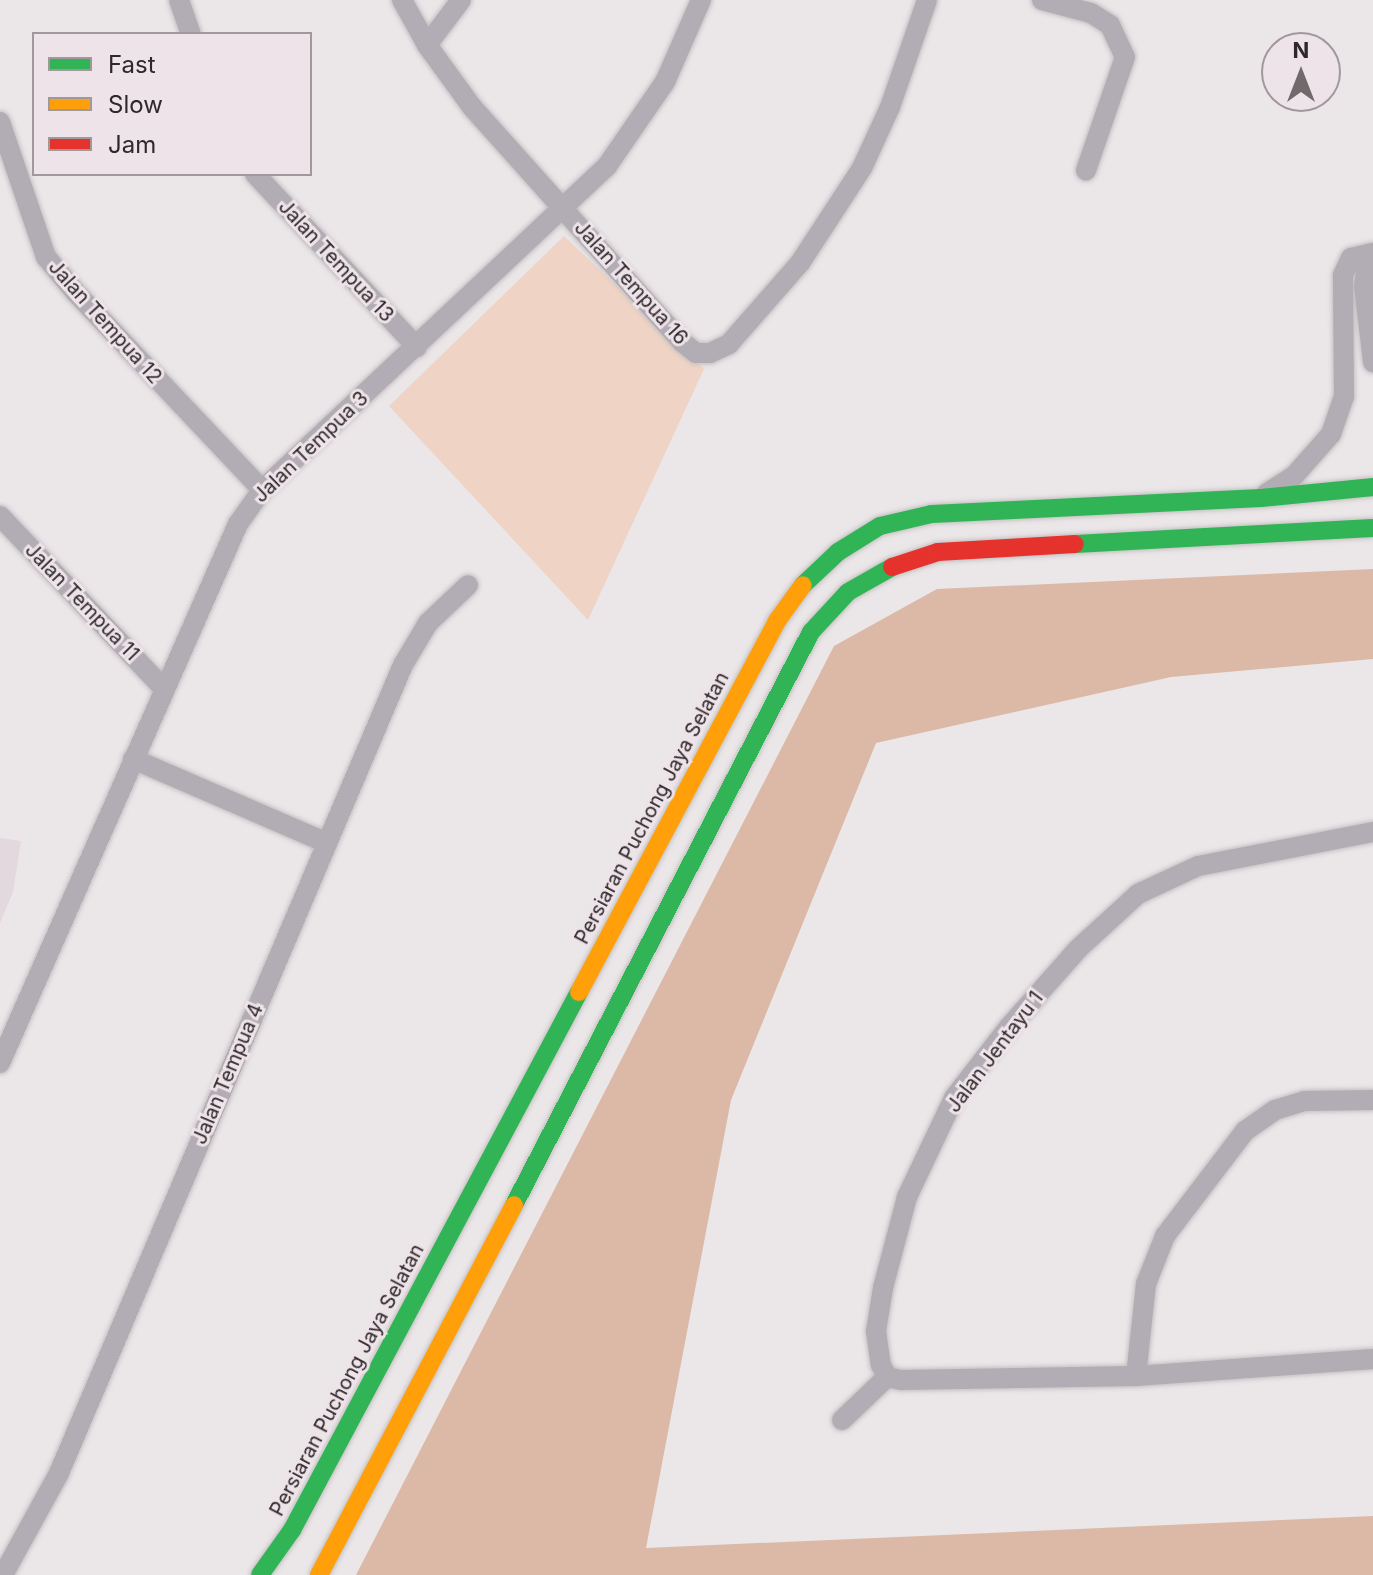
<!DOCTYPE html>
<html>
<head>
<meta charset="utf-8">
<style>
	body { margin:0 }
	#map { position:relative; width:1373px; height:1575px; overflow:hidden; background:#ebe6e8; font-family:Inter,sans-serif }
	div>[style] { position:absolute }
	.built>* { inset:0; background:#e3d8dd }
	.green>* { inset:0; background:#efd4c5 }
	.forest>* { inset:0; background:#dbb9a6 }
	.roads { filter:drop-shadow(0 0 2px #c4c1c2) drop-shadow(0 0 2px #c4c1c2) }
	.street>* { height:20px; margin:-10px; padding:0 10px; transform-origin:10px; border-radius:10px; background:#b2acb4 }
	.fast>* { height:18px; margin:-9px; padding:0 9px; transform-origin:9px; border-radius:9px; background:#30b455 }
	.slow>* { height:18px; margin:-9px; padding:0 9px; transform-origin:9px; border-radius:9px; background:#ff9f0a }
	.jam>* { height:18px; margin:-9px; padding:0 9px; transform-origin:9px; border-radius:9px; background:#e5322d }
	span { translate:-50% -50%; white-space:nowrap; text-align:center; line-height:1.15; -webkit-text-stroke:6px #eee3e8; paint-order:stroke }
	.street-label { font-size:20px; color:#2d282a }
	.legend { position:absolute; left:32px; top:32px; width:280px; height:144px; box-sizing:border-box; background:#eee3e8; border:2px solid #a1989c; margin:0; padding:10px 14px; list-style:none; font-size:24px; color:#2d282a }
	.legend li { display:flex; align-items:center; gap:16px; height:40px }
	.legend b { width:40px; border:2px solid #a1989c }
	.north { position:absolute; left:1261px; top:32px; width:80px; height:80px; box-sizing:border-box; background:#eee3e8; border:2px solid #a1989c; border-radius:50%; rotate:0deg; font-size:22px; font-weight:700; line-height:32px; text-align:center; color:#2d282a }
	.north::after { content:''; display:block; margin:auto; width:28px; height:36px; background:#706a6c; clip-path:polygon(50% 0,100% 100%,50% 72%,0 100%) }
</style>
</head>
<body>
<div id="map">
	<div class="built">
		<i style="clip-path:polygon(0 838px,21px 841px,13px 892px,0 923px)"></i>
	</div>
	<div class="green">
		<i style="clip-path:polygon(564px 236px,704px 369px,588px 620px,389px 406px)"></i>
	</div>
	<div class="forest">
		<i style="clip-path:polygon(1373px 569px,1373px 659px,1171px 677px,876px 743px,731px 1100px,646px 1548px,1373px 1516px,1373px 1575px,356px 1575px,834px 646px,937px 589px)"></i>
	</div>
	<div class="roads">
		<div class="street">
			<i style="left:179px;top:0;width:36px;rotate:71deg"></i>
			<i style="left:402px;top:0;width:51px;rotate:60.9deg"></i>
			<i style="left:427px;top:45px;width:77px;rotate:54deg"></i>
			<i style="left:472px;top:107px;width:315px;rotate:48.2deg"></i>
			<i style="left:682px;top:342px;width:18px;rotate:38deg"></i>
			<i style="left:696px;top:353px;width:14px"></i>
			<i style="left:710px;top:353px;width:21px;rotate:-25deg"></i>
			<i style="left:729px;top:344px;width:108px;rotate:-48.8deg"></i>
			<i style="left:800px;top:263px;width:113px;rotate:-56.9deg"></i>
			<i style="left:862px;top:168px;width:67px;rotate:-65.3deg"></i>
			<i style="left:890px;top:107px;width:113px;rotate:-70.9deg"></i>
			<i style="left:1042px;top:0;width:51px;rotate:14.9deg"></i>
			<i style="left:1091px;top:13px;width:22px;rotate:32deg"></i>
			<i style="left:1110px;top:25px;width:35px;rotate:65deg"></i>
			<i style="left:1125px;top:57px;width:120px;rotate:109deg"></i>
			<i style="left:427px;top:45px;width:56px;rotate:-52.9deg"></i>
			<i style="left:0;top:122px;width:143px;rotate:71.2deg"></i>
			<i style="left:46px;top:257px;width:47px;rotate:50.2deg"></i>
			<i style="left:76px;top:293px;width:271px;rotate:46.6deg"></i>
			<i style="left:255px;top:174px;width:237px;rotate:46.9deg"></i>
			<i style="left:1368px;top:255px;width:31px;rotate:97deg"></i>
			<i style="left:1364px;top:286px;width:77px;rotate:83.2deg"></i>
			<i style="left:1266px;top:494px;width:33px;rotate:-33deg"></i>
			<i style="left:1294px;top:476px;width:56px;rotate:-48.6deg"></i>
			<i style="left:1331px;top:434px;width:39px;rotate:-71deg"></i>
			<i style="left:1344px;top:397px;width:122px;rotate:-90.5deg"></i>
			<i style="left:1343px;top:275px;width:19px;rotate:-65deg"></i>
			<i style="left:1351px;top:258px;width:23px;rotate:-13deg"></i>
			<i style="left:0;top:516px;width:237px;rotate:46.5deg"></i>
			<i style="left:133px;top:759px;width:209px;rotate:23.4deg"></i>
			<i style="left:1373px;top:832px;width:178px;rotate:169deg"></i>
			<i style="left:1198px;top:866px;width:66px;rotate:155deg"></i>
			<i style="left:1138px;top:894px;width:81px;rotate:137.5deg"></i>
			<i style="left:1078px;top:949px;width:104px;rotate:131.5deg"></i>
			<i style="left:1009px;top:1027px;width:90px;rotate:127.8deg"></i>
			<i style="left:954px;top:1098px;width:110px;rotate:115.4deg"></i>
			<i style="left:907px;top:1197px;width:94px;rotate:104.8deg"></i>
			<i style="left:883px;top:1288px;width:44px;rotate:99.2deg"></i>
			<i style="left:876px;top:1331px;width:34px;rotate:82deg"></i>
			<i style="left:881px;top:1365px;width:13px;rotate:63deg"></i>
			<i style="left:887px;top:1377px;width:14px;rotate:12deg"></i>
			<i style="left:901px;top:1380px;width:235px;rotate:-1deg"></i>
			<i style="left:1136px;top:1376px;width:238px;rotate:-4.1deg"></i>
			<i style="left:0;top:1063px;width:589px;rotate:-66.18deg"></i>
			<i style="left:238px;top:524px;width:42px;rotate:-54.8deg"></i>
			<i style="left:262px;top:490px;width:473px;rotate:-43.2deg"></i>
			<i style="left:607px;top:166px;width:102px;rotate:-55.4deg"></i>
			<i style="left:665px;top:82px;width:90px;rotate:-66.3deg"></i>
			<i style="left:1136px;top:1376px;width:93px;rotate:-83.8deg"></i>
			<i style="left:1146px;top:1284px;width:52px;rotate:-68.4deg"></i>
			<i style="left:1165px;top:1236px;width:132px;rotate:-52.7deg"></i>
			<i style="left:1245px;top:1131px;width:37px;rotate:-35deg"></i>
			<i style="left:1275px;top:1110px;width:30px;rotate:-17deg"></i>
			<i style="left:1304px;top:1101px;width:69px;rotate:-0.8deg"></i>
			<i style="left:842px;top:1420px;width:62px;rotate:-43.7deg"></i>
			<i style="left:3px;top:1575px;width:116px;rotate:-61.2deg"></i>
			<i style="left:59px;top:1473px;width:878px;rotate:-66.94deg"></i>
			<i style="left:403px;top:665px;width:49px;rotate:-59.2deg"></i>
			<i style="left:428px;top:623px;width:55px;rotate:-43.5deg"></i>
		</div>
		<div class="fast">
			<i style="left:1075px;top:544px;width:298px;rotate:-3.1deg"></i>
			<i style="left:803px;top:585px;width:48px;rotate:-43.3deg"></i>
			<i style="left:838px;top:552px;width:49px;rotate:-31.8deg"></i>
			<i style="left:880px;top:526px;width:53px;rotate:-13deg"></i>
			<i style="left:932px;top:514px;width:329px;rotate:-2.8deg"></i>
			<i style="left:1261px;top:498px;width:113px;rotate:-5.6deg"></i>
			<i style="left:514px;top:1205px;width:645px;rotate:-62.6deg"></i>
			<i style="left:811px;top:632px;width:54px;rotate:-47.2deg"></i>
			<i style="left:848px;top:592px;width:51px;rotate:-29.6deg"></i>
			<i style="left:260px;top:1575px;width:55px;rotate:-54.6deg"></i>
			<i style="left:292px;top:1530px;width:610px;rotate:-61.92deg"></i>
		</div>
		<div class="slow">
			<i style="left:579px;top:992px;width:421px;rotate:-61.9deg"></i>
			<i style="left:777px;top:621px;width:44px;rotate:-54.2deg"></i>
			<i style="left:319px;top:1575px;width:418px;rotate:-62.2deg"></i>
		</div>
		<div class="jam">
			<i style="left:892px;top:567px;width:48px;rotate:-18.1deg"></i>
			<i style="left:938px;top:552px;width:137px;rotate:-3.3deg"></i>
		</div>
	</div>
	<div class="street-label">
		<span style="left:336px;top:261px;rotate:47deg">Jalan Tempua 13</span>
		<span style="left:631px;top:283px;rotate:48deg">Jalan Tempua 16</span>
		<span style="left:105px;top:322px;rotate:48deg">Jalan Tempua 12</span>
		<span style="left:311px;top:447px;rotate:-44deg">Jalan Tempua 3</span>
		<span style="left:82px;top:602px;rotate:46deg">Jalan Tempua 11</span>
		<span style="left:652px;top:808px;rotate:-62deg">Persiaran Puchong Jaya Selatan</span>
		<span style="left:995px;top:1052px;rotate:-53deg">Jalan Jentayu 1</span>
		<span style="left:228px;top:1074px;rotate:-67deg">Jalan Tempua 4</span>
		<span style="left:347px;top:1380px;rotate:-62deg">Persiaran Puchong Jaya Selatan</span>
	</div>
	<ul class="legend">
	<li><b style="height:10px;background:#30b455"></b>Fast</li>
	<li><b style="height:10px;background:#ff9f0a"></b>Slow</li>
	<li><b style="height:10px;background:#e5322d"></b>Jam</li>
	</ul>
	<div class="north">N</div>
</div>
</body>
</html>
